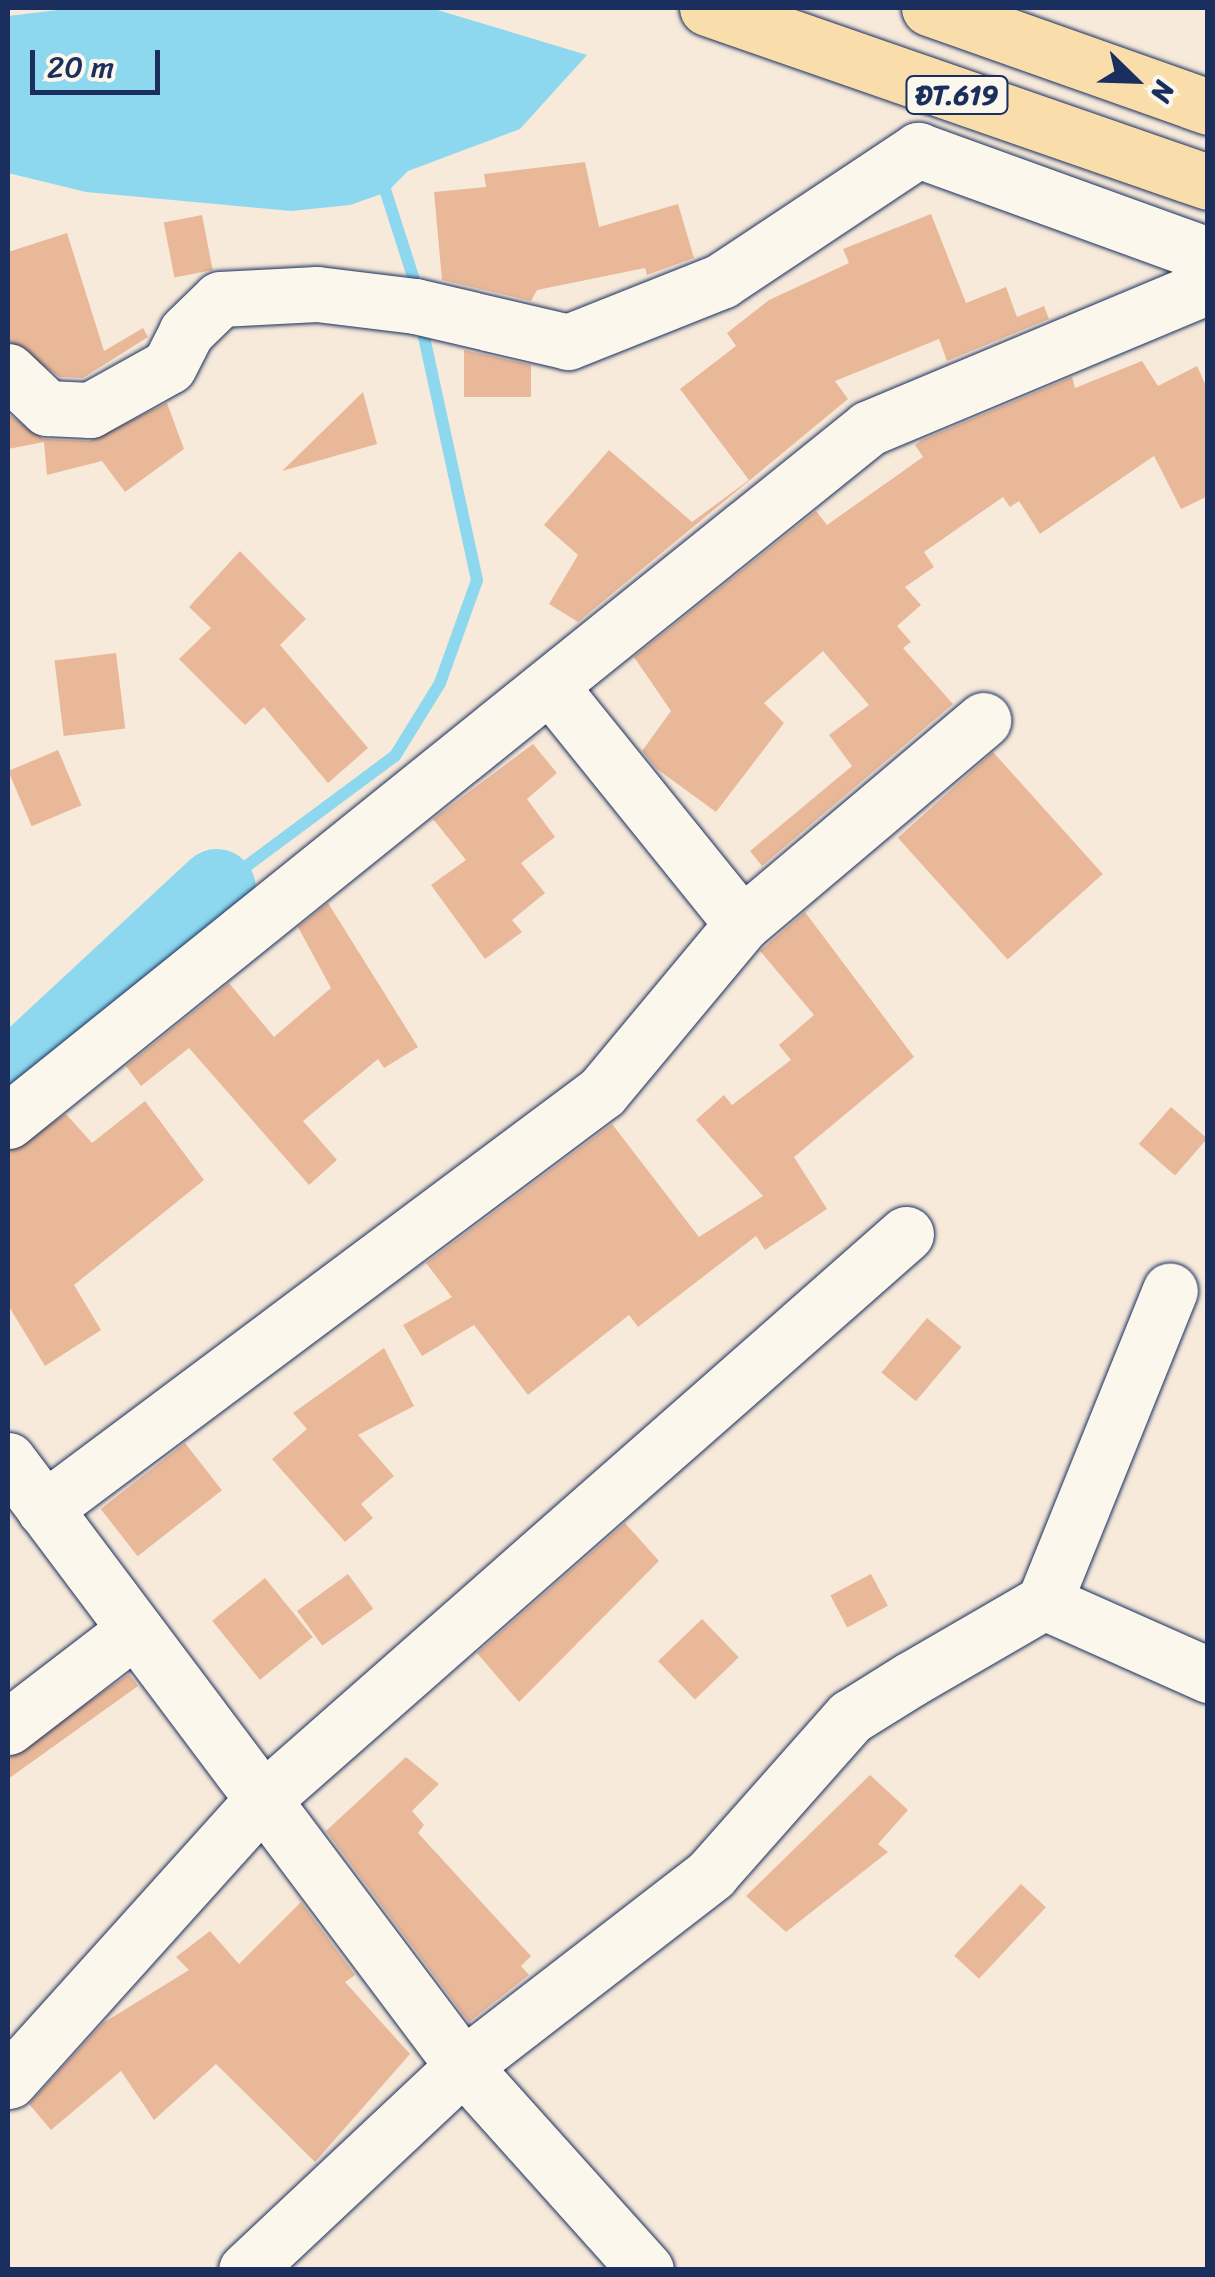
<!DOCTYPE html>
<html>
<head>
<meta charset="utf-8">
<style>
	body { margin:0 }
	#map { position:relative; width:1215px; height:2277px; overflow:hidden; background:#f7eadb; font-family:Sriracha,sans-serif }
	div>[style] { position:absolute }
	.water>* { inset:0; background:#8dd8ee }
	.stream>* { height:12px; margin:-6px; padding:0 6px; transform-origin:6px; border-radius:6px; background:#8dd8ee }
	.river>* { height:78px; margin:-39px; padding:0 39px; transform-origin:39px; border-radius:39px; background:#8dd8ee }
	.building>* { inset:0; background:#e9b899; transform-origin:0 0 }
	.roads { filter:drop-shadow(0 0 2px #1b2f5e) drop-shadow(0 0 2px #1b2f5e) }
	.minor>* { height:55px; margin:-27.5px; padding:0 27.5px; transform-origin:27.5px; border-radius:27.5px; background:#fbf7ec }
	.major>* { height:55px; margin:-27.5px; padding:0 27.5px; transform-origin:27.5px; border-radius:27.5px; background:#f9deab }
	span { translate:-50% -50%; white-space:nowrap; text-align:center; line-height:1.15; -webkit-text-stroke:10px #fbf7ec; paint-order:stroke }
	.shield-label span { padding:2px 8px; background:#fbf7ec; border:2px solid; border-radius:8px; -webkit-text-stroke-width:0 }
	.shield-label { font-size:28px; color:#1b2f5e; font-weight:700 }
	.frame { position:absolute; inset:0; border:10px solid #1b2f5e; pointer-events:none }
	.north { position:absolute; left:1085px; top:30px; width:100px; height:100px; -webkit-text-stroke:8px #fbf7ec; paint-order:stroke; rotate:113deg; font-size:28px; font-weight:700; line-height:40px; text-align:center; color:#1b2f5e }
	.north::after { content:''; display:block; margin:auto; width:35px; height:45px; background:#1b2f5e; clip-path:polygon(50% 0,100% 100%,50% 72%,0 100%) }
	.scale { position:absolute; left:30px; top:50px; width:130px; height:45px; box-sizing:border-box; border:5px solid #1b2f5e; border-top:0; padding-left:12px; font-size:30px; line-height:35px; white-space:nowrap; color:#1b2f5e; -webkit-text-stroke:8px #fbf7ec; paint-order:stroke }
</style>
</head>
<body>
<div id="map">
	<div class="water">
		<i style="clip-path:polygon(75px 8px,431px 8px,587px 55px,520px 129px,408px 171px,387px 192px,350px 205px,291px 211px,86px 192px,8px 173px,8px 16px)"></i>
	</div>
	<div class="stream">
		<i style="left:382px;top:180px;width:114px;rotate:72.2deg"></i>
		<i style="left:217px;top:888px;width:222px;rotate:-36.6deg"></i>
		<i style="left:395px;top:756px;width:86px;rotate:-58.3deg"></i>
		<i style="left:440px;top:683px;width:109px;rotate:-70.2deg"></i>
		<i style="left:477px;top:580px;width:258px;rotate:-102.3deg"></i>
	</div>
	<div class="river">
		<i style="left:8px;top:1082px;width:285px;rotate:-42.9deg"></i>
	</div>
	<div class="building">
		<i style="clip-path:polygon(585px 162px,599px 227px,678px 204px,694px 258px,647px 275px,645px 268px,537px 290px,531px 301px,442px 280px,434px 192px,486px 187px,484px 174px)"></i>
		<i style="clip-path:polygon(931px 214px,966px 303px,1006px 287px,1017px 317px,1044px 306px,1049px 319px,947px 361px,939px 339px,835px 381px,848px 399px,578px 622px,549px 604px,578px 555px,544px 525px,609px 450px,692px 522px,749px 480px,680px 389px,736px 346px,727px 333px,769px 300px,849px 263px,843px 249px)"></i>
		<i style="left:202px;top:215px;width:56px;height:39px;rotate:79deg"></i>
		<i style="clip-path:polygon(67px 233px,104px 351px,143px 328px,148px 337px,83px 378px,60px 377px,8px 341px,8px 252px)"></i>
		<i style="clip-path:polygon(464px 350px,531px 365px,531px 397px,464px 397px)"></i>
		<i style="clip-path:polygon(1142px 361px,1158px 386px,1197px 366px,1208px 390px,1208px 496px,1181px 509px,1154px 456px,1040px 534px,1019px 501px,1010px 507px,1003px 497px,924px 552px,934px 567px,905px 587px,921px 605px,897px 626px,911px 642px,903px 648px,953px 704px,762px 866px,750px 851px,852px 766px,829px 735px,869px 705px,823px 651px,764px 703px,784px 723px,716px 812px,657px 769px,642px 751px,671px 711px,634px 657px,816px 511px,827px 525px,923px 457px,915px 445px,922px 440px,1072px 377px,1075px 388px)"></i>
		<i style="clip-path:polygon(363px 392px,377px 444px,282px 471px)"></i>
		<i style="clip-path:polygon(167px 403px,184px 449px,125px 492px,102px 461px,47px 475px,44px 442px,8px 449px,8px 414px,44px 439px,89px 441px)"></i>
		<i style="clip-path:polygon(240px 551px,306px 619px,280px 645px,368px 748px,328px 783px,264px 707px,245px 725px,179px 659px,211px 628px,189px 607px)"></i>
		<i style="left:116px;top:653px;width:76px;height:62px;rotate:83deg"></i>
		<i style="clip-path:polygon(533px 744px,557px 773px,527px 799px,555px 837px,521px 863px,545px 893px,512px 920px,522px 932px,485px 959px,431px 885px,466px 860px,433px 819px)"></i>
		<i style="left:58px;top:750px;width:60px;height:54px;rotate:67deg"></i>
		<i style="left:993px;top:752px;width:164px;height:128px;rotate:48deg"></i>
		<i style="clip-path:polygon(328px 903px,418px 1047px,384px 1068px,378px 1059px,303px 1121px,337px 1160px,309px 1185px,189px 1048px,141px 1086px,126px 1066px,229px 983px,274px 1037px,331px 988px,298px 927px)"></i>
		<i style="clip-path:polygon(805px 912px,914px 1057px,794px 1157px,827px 1209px,765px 1250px,756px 1236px,638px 1327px,629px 1315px,528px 1395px,474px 1325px,422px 1356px,403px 1325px,452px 1297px,426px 1263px,612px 1124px,699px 1237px,763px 1196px,696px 1120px,724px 1095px,732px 1105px,791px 1060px,779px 1045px,814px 1015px,760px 951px)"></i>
		<i style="clip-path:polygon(145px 1101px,204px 1180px,74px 1285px,101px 1330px,45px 1366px,8px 1305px,8px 1151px,66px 1114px,92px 1143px)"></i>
		<i style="left:1171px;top:1107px;width:48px;height:49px;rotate:41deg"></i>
		<i style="left:927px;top:1318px;width:45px;height:71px;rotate:40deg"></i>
		<i style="clip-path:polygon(384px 1348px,414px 1406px,358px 1435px,394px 1476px,361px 1504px,373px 1518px,345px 1542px,272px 1459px,307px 1429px,293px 1413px)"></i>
		<i style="left:185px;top:1443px;width:60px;height:107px;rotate:52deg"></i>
		<i style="clip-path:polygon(625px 1523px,659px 1561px,519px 1702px,477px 1653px)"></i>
		<i style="left:348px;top:1574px;width:43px;height:63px;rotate:54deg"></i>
		<i style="left:871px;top:1574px;width:36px;height:46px;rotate:62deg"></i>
		<i style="left:265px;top:1578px;width:76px;height:68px;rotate:51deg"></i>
		<i style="left:702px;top:1619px;width:53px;height:61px;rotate:46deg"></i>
		<i style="clip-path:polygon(129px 1674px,138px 1686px,8px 1779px,8px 1758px)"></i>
		<i style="clip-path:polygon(406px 1757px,439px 1784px,412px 1811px,424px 1825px,418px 1833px,531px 1956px,521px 1966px,529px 1975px,469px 2022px,326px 1831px)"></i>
		<i style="clip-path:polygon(870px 1775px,908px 1810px,878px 1844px,888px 1852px,786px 1932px,746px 1896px)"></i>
		<i style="left:1021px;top:1884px;width:34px;height:98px;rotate:43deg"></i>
		<i style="clip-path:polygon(301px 1902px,355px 1975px,345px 1982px,410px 2054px,315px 2162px,216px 2064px,154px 2120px,121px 2071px,51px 2130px,29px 2104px,103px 2023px,189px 1970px,176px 1957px,210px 1931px,239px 1964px)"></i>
	</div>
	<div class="roads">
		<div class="minor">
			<i style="left:8px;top:371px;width:54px;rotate:43.5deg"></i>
			<i style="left:47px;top:408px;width:43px;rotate:2.7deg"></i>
			<i style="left:90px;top:410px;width:90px;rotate:-29.1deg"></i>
			<i style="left:169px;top:366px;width:38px;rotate:-63deg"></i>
			<i style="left:186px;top:332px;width:47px;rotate:-44.1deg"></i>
			<i style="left:220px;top:299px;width:97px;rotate:-3deg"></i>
			<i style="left:317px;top:294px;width:99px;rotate:7deg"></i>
			<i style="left:415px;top:306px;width:157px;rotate:13.2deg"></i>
			<i style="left:568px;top:342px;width:165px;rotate:-21.7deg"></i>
			<i style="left:721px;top:281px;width:237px;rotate:-33.6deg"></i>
			<i style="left:918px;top:150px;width:308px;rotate:19.9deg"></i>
			<i style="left:550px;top:686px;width:306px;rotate:51.1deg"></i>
			<i style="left:8px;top:1121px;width:1105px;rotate:-38.83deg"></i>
			<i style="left:869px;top:428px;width:368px;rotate:-22.7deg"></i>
			<i style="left:8px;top:1460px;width:758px;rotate:53.1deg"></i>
			<i style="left:463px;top:2066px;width:274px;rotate:48.1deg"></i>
			<i style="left:44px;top:1509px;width:697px;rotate:-36.77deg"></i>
			<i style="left:602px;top:1092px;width:219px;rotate:-50.2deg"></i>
			<i style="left:742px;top:924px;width:316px;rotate:-40.2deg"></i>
			<i style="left:1044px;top:1602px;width:336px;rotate:-68deg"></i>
			<i style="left:8px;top:1727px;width:156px;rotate:-37.5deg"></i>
			<i style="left:9px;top:2081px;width:372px;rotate:-48deg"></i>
			<i style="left:258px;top:1804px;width:863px;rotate:-41.34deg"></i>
			<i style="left:246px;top:2270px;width:298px;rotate:-43.2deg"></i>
			<i style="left:463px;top:2066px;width:314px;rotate:-37.7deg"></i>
			<i style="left:711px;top:1874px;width:210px;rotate:-48.5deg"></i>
			<i style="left:850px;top:1717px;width:72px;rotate:-31.9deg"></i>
			<i style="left:911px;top:1679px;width:154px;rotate:-30.1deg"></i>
			<i style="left:1044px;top:1602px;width:180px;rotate:24deg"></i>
		</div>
		<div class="major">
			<i style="left:707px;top:8px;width:530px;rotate:19.15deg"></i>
			<i style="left:929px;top:8px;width:296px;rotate:19.5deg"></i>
		</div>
	</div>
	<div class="shield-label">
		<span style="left:957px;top:95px">ĐT.619</span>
	</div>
	<div class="frame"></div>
	<div class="north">N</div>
	<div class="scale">20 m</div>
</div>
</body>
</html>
